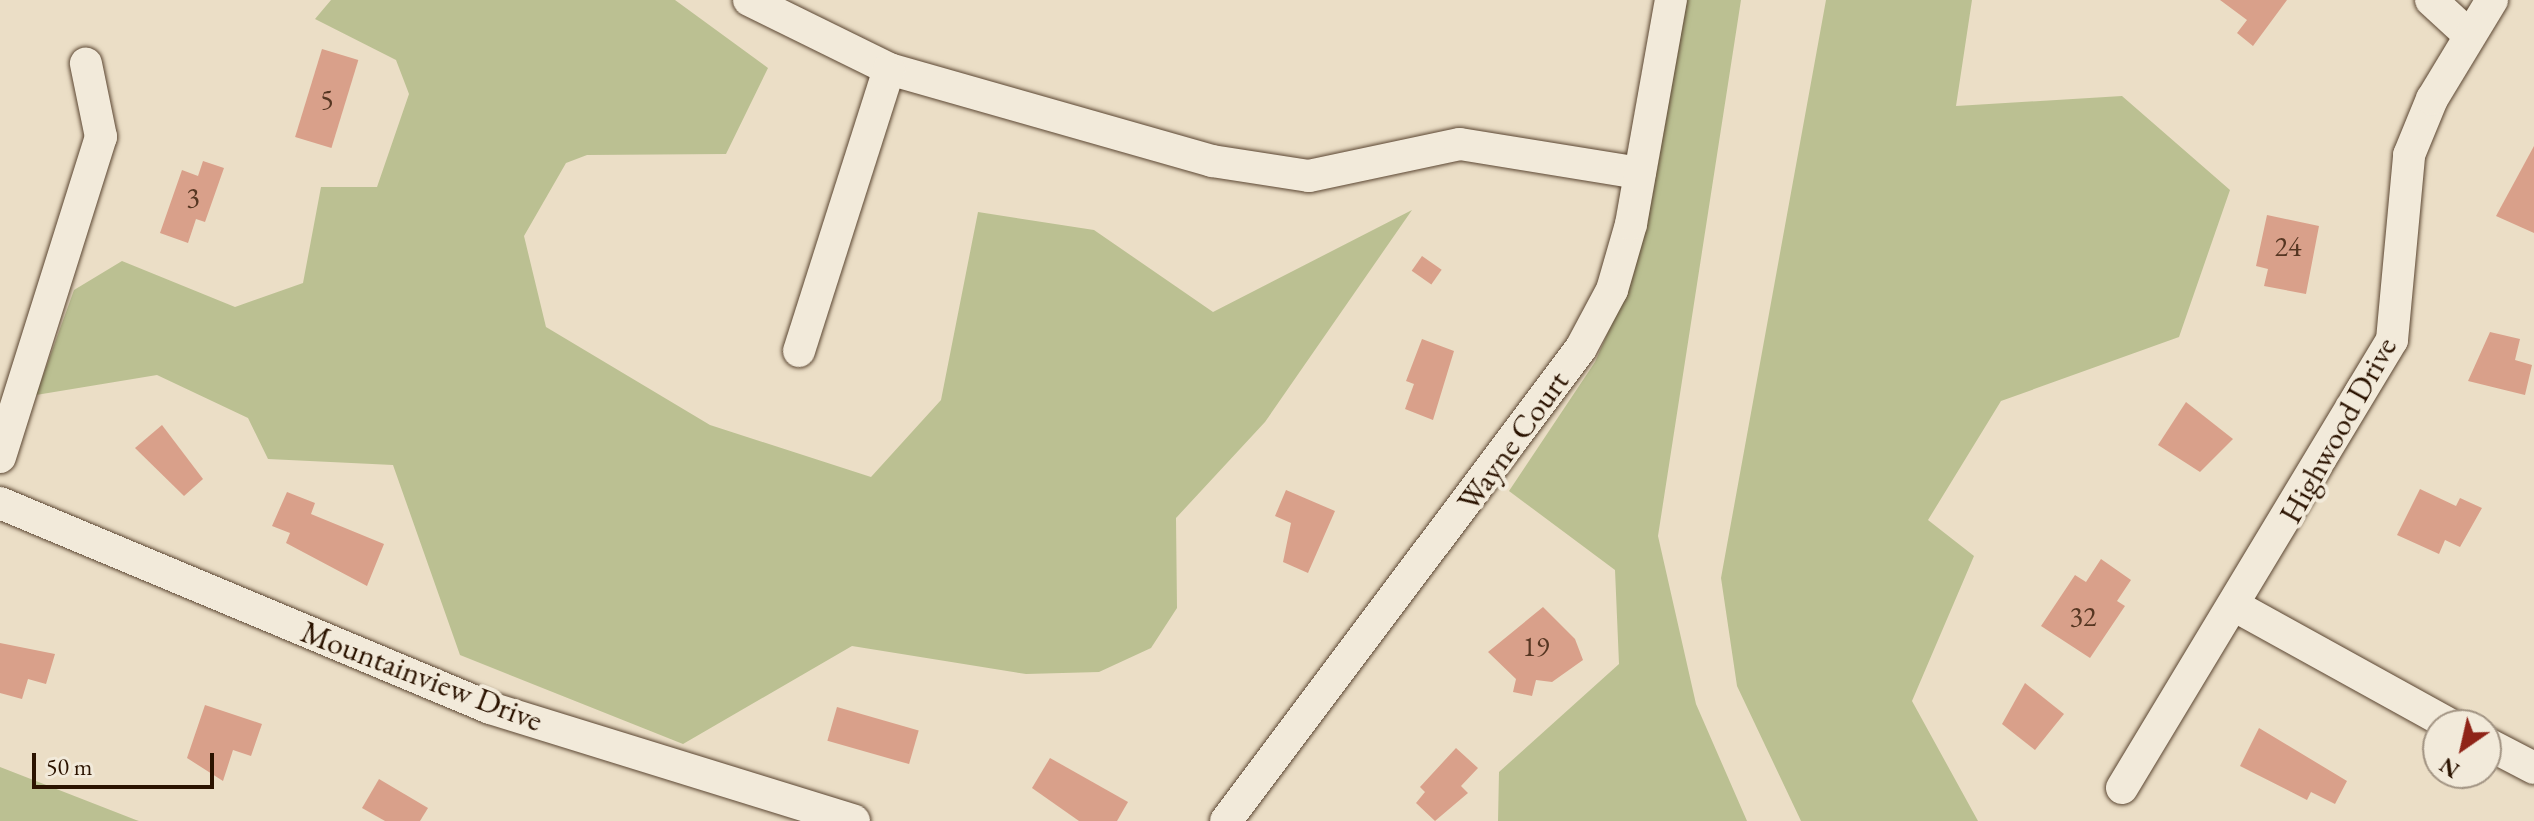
<!DOCTYPE html>
<html>
<head>
<meta charset="utf-8">
<style>
	body { margin:0 }
	#map { position:relative; width:2534px; height:821px; overflow:hidden; background:#ebdec6; font-family:"EB Garamond",serif }
	div>[style] { position:absolute }
	.green>* { inset:0; background:#bbc092 }
	.building>* { inset:0; background:#d9a08a; transform-origin:0 0 }
	.roads { filter:drop-shadow(0 0 2px #5b4632) drop-shadow(0 0 2px #5b4632) }
	.minor>* { height:32px; margin:-16px; padding:0 16px; transform-origin:16px; border-radius:16px; background:#f2eada }
	span { translate:-50% -50%; white-space:nowrap; text-align:center; line-height:1.15; -webkit-text-stroke:8px #f2eada; paint-order:stroke }
	.number-label { font-size:28px; color:#563622 }
	.number-label span { -webkit-text-stroke-width:0 }
	.street-label { font-size:32px; color:#2b1300 }
	.north { position:absolute; left:2422px; top:709px; width:80px; height:80px; box-sizing:border-box; background:#f2eada; border:2px solid #a29483; border-radius:50%; rotate:214deg; font-size:22px; font-weight:700; line-height:32px; text-align:center; color:#2b1300 }
	.north::after { content:''; display:block; margin:auto; width:28px; height:36px; background:#8f2418; clip-path:polygon(50% 0,100% 100%,50% 72%,0 100%) }
	.scale { position:absolute; left:32px; top:753px; width:182px; height:36px; box-sizing:border-box; border:4px solid #2b1300; border-top:0; padding-left:10px; font-size:24px; line-height:28px; white-space:nowrap; color:#2b1300; -webkit-text-stroke:6px #f2eada; paint-order:stroke }
</style>
</head>
<body>
<div id="map">
	<div class="green">
		<i style="clip-path:polygon(331px 0,675px 0,768px 68px,726px 154px,587px 155px,566px 163px,524px 236px,546px 327px,710px 425px,871px 477px,941px 400px,978px 212px,1094px 230px,1213px 312px,1412px 210px,1265px 422px,1176px 518px,1177px 608px,1151px 648px,1099px 672px,1026px 674px,852px 646px,683px 744px,460px 655px,393px 465px,268px 459px,248px 418px,157px 375px,36px 395px,74px 290px,122px 261px,235px 307px,303px 283px,321px 187px,377px 187px,409px 94px,396px 60px,315px 19px)"></i>
		<i style="clip-path:polygon(1683px 0,1741px 0,1658px 536px,1696px 704px,1747px 821px,1498px 821px,1499px 772px,1619px 664px,1615px 570px,1509px 491px,1595px 362px,1634px 273px)"></i>
		<i style="clip-path:polygon(1826px 0,1972px 0,1956px 106px,2122px 96px,2230px 190px,2179px 337px,2001px 401px,1928px 520px,1974px 556px,1912px 701px,1978px 821px,1801px 821px,1737px 686px,1721px 578px)"></i>
		<i style="clip-path:polygon(0 767px,136px 820px,139px 821px,0 821px)"></i>
	</div>
	<div class="building">
		<i style="clip-path:polygon(2220px 0,2287px 0,2253px 46px,2237px 33px,2247px 20px)"></i>
		<i style="left:322px;top:49px;width:38px;height:92px;rotate:17deg"></i>
		<i style="clip-path:polygon(2534px 146px,2534px 233px,2496px 216px)"></i>
		<i style="clip-path:polygon(203px 161px,224px 168px,205px 222px,196px 219px,188px 243px,160px 233px,182px 170px,198px 176px)"></i>
		<i style="clip-path:polygon(2267px 215px,2319px 226px,2306px 294px,2264px 286px,2268px 269px,2256px 266px)"></i>
		<i style="left:1422px;top:256px;width:24px;height:18px;rotate:35deg"></i>
		<i style="clip-path:polygon(2490px 332px,2520px 339px,2515px 360px,2532px 365px,2525px 395px,2468px 381px)"></i>
		<i style="clip-path:polygon(1422px 339px,1454px 351px,1433px 420px,1405px 409px,1414px 384px,1406px 381px)"></i>
		<i style="clip-path:polygon(2186px 402px,2233px 439px,2200px 472px,2158px 445px)"></i>
		<i style="clip-path:polygon(162px 425px,203px 479px,184px 496px,135px 448px)"></i>
		<i style="clip-path:polygon(2420px 489px,2456px 506px,2460px 498px,2482px 508px,2460px 547px,2445px 540px,2439px 554px,2397px 535px)"></i>
		<i style="clip-path:polygon(1286px 490px,1335px 511px,1308px 573px,1283px 562px,1291px 523px,1275px 516px)"></i>
		<i style="clip-path:polygon(287px 492px,315px 503px,311px 514px,384px 544px,367px 586px,286px 543px,290px 533px,272px 526px)"></i>
		<i style="clip-path:polygon(2101px 559px,2131px 580px,2117px 601px,2125px 606px,2090px 658px,2041px 626px,2075px 575px,2086px 582px)"></i>
		<i style="clip-path:polygon(1543px 607px,1575px 639px,1583px 660px,1552px 682px,1536px 680px,1532px 696px,1513px 692px,1516px 679px,1488px 652px)"></i>
		<i style="clip-path:polygon(0 643px,55px 654px,46px 684px,28px 679px,22px 699px,0 693px)"></i>
		<i style="clip-path:polygon(2025px 683px,2064px 714px,2035px 750px,2002px 724px)"></i>
		<i style="clip-path:polygon(205px 705px,262px 724px,251px 756px,233px 750px,223px 781px,187px 758px)"></i>
		<i style="left:837px;top:707px;width:85px;height:35px;rotate:16deg"></i>
		<i style="clip-path:polygon(2259px 728px,2347px 781px,2335px 804px,2311px 792px,2307px 800px,2240px 766px)"></i>
		<i style="clip-path:polygon(1456px 748px,1478px 768px,1461px 786px,1468px 793px,1435px 821px,1416px 803px,1425px 792px,1420px 787px)"></i>
		<i style="clip-path:polygon(1050px 758px,1128px 802px,1117px 821px,1079px 821px,1032px 788px)"></i>
		<i style="clip-path:polygon(379px 779px,428px 808px,420px 821px,385px 821px,362px 808px)"></i>
	</div>
	<div class="roads">
		<div class="minor">
			<i style="left:749px;top:0;width:156px;rotate:26.2deg"></i>
			<i style="left:889px;top:69px;width:336px;rotate:15.9deg"></i>
			<i style="left:1212px;top:161px;width:98px;rotate:8.8deg"></i>
			<i style="left:1309px;top:176px;width:154px;rotate:-12deg"></i>
			<i style="left:1460px;top:144px;width:182px;rotate:9.2deg"></i>
			<i style="left:2431px;top:0;width:50px;rotate:42.6deg"></i>
			<i style="left:799px;top:351px;width:296px;rotate:-72.3deg"></i>
			<i style="left:0;top:457px;width:336px;rotate:-72.5deg"></i>
			<i style="left:101px;top:137px;width:75px;rotate:-101.6deg"></i>
			<i style="left:0;top:503px;width:531px;rotate:22.7deg"></i>
			<i style="left:490px;top:708px;width:381px;rotate:17.2deg"></i>
			<i style="left:2237px;top:607px;width:244px;rotate:28.9deg"></i>
			<i style="left:2486px;top:743px;width:54px;rotate:27.5deg"></i>
			<i style="left:2122px;top:788px;width:523px;rotate:-58.92deg"></i>
			<i style="left:2392px;top:340px;width:186px;rotate:-84.7deg"></i>
			<i style="left:2409px;top:155px;width:61px;rotate:-67.7deg"></i>
			<i style="left:2432px;top:99px;width:116px;rotate:-58.8deg"></i>
			<i style="left:1226px;top:821px;width:591px;rotate:-53.11deg"></i>
			<i style="left:1581px;top:348px;width:66px;rotate:-61.9deg"></i>
			<i style="left:1612px;top:290px;width:69px;rotate:-73.9deg"></i>
			<i style="left:1631px;top:224px;width:228px;rotate:-79.9deg"></i>
		</div>
	</div>
	<div class="number-label">
		<span style="left:327px;top:99px">5</span>
		<span style="left:193px;top:197px">3</span>
		<span style="left:2288px;top:246px">24</span>
		<span style="left:2083px;top:616px">32</span>
		<span style="left:1536px;top:646px">19</span>
	</div>
	<div class="street-label">
		<span style="left:2338px;top:430px;rotate:-61deg">Highwood Drive</span>
		<span style="left:1513px;top:441px;rotate:-54deg">Wayne Court</span>
		<span style="left:422px;top:676px;rotate:21deg">Mountainview Drive</span>
	</div>
	<div class="north">N</div>
	<div class="scale">50 m</div>
</div>
</body>
</html>
